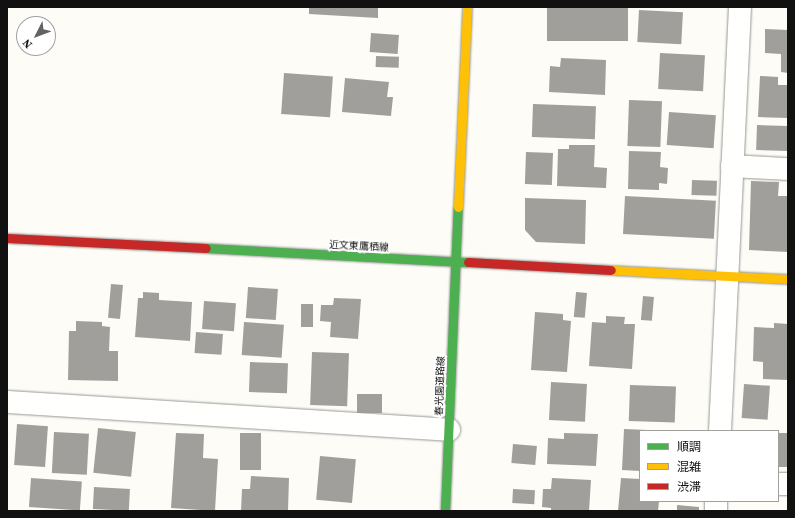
<!DOCTYPE html>
<html>
<head>
<meta charset="utf-8">
<style>
	body { margin:0 }
	#map { position:relative; width:795px; height:518px; overflow:hidden; background:#fdfcf7; font-family:"Source Serif 4","Noto Sans JP",serif }
	div>[style] { position:absolute }
	.building>* { inset:0; background:#a19f9c; transform-origin:0 0 }
	.roads { filter:drop-shadow(0 0 1px #979795) drop-shadow(0 0 1px #979795) }
	.street>* { height:22px; margin:-11px; padding:0 11px; transform-origin:11px; border-radius:11px; background:#fffffe }
	.fast>* { height:9px; margin:-4.5px; padding:0 4.5px; transform-origin:4.5px; border-radius:4.5px; background:#4caf50 }
	.slow>* { height:9px; margin:-4.5px; padding:0 4.5px; transform-origin:4.5px; border-radius:4.5px; background:#ffc107 }
	.jam>* { height:9px; margin:-4.5px; padding:0 4.5px; transform-origin:4.5px; border-radius:4.5px; background:#c62828 }
	span { translate:-50% -50%; white-space:nowrap; text-align:center; line-height:1.15; -webkit-text-stroke:4px #fff; paint-order:stroke }
	.street-label { font-size:10px; color:#111 }
	.frame { position:absolute; inset:0; border:8px solid #111; pointer-events:none }
	.legend { position:absolute; left:639px; top:430px; width:140px; height:72px; box-sizing:border-box; background:#fff; border:1px solid #a0a0a0; margin:0; padding:5px 7px; list-style:none; font-size:12px; color:#111 }
	.legend li { display:flex; align-items:center; gap:8px; height:20px }
	.legend b { width:20px; border:1px solid #a0a0a0 }
	.north { position:absolute; left:16px; top:16px; width:40px; height:40px; box-sizing:border-box; background:#fff; border:1px solid #a0a0a0; border-radius:50%; rotate:228deg; font-size:11px; font-weight:700; line-height:16px; text-align:center; color:#111 }
	.north::after { content:''; display:block; margin:auto; width:14px; height:18px; background:#646362; clip-path:polygon(50% 0,100% 100%,50% 72%,0 100%) }
</style>
</head>
<body>
<div id="map">
	<div class="building">
		<i style="clip-path:polygon(309px 7px,378px 7px,378px 18px,309px 14px)"></i>
		<i style="left:547px;top:7px;width:81px;height:34px"></i>
		<i style="left:639px;top:10px;width:44px;height:32px;rotate:3deg"></i>
		<i style="clip-path:polygon(765px 29px,788px 30px,788px 73px,781px 72px,781px 54px,765px 53px)"></i>
		<i style="left:371px;top:33px;width:28px;height:19px;rotate:4deg"></i>
		<i style="left:660px;top:53px;width:45px;height:36px;rotate:3deg"></i>
		<i style="left:376px;top:56px;width:23px;height:11px;rotate:2deg"></i>
		<i style="clip-path:polygon(561px 58px,606px 60px,605px 95px,549px 92px,550px 66px,560px 67px)"></i>
		<i style="left:284px;top:73px;width:49px;height:41px;rotate:4deg"></i>
		<i style="clip-path:polygon(760px 76px,778px 77px,778px 85px,788px 85px,788px 118px,758px 117px)"></i>
		<i style="clip-path:polygon(345px 78px,389px 82px,387px 97px,393px 97px,391px 116px,342px 112px)"></i>
		<i style="left:629px;top:100px;width:33px;height:46px;rotate:2deg"></i>
		<i style="left:533px;top:104px;width:63px;height:33px;rotate:2deg"></i>
		<i style="left:669px;top:112px;width:47px;height:33px;rotate:4deg"></i>
		<i style="left:757px;top:125px;width:31px;height:25px;rotate:2deg"></i>
		<i style="clip-path:polygon(569px 145px,595px 145px,594px 167px,607px 168px,606px 188px,557px 186px,558px 149px,569px 149px)"></i>
		<i style="clip-path:polygon(629px 151px,661px 152px,660px 167px,668px 168px,667px 184px,659px 183px,659px 190px,628px 189px)"></i>
		<i style="left:526px;top:152px;width:27px;height:32px;rotate:2deg"></i>
		<i style="left:692px;top:180px;width:25px;height:15px;rotate:2deg"></i>
		<i style="clip-path:polygon(751px 181px,779px 182px,778px 196px,788px 196px,788px 252px,749px 250px)"></i>
		<i style="left:625px;top:196px;width:91px;height:38px;rotate:3deg"></i>
		<i style="clip-path:polygon(525px 198px,586px 200px,585px 244px,536px 242px,525px 230px)"></i>
		<i style="left:111px;top:284px;width:12px;height:34px;rotate:5deg"></i>
		<i style="left:248px;top:287px;width:30px;height:31px;rotate:4deg"></i>
		<i style="clip-path:polygon(143px 292px,159px 293px,159px 300px,192px 302px,190px 341px,135px 337px,138px 298px,143px 298px)"></i>
		<i style="left:576px;top:292px;width:11px;height:25px;rotate:5deg"></i>
		<i style="left:643px;top:296px;width:11px;height:24px;rotate:5deg"></i>
		<i style="clip-path:polygon(334px 298px,361px 299px,358px 339px,330px 337px,331px 322px,320px 321px,321px 305px,333px 305px)"></i>
		<i style="left:204px;top:301px;width:32px;height:28px;rotate:4deg"></i>
		<i style="left:301px;top:304px;width:12px;height:23px"></i>
		<i style="clip-path:polygon(535px 312px,563px 314px,563px 320px,571px 321px,567px 372px,531px 370px)"></i>
		<i style="clip-path:polygon(606px 316px,625px 317px,624px 324px,635px 324px,632px 369px,589px 366px,592px 322px,606px 323px)"></i>
		<i style="clip-path:polygon(76px 321px,102px 322px,102px 326px,110px 327px,109px 351px,118px 351px,118px 381px,68px 380px,69px 331px,76px 331px)"></i>
		<i style="left:244px;top:322px;width:40px;height:33px;rotate:4deg"></i>
		<i style="clip-path:polygon(774px 323px,788px 324px,788px 380px,763px 379px,763px 362px,753px 361px,754px 327px,774px 328px)"></i>
		<i style="left:196px;top:332px;width:27px;height:21px;rotate:4deg"></i>
		<i style="left:312px;top:352px;width:37px;height:53px;rotate:2deg"></i>
		<i style="left:250px;top:362px;width:38px;height:30px;rotate:2deg"></i>
		<i style="left:551px;top:382px;width:36px;height:38px;rotate:3deg"></i>
		<i style="left:744px;top:384px;width:26px;height:34px;rotate:4deg"></i>
		<i style="left:630px;top:385px;width:46px;height:36px;rotate:2deg"></i>
		<i style="left:357px;top:394px;width:25px;height:19px"></i>
		<i style="left:17px;top:424px;width:31px;height:41px;rotate:4deg"></i>
		<i style="left:98px;top:428px;width:38px;height:45px;rotate:6deg"></i>
		<i style="clip-path:polygon(624px 429px,648px 430px,640px 431px,640px 471px,622px 470px)"></i>
		<i style="left:54px;top:432px;width:35px;height:41px;rotate:3deg"></i>
		<i style="clip-path:polygon(176px 433px,204px 434px,203px 458px,218px 459px,215px 511px,171px 508px)"></i>
		<i style="left:240px;top:433px;width:21px;height:37px"></i>
		<i style="clip-path:polygon(564px 433px,598px 434px,596px 466px,547px 464px,548px 438px,564px 439px)"></i>
		<i style="left:778px;top:433px;width:10px;height:34px"></i>
		<i style="left:513px;top:444px;width:24px;height:19px;rotate:5deg"></i>
		<i style="left:320px;top:456px;width:36px;height:44px;rotate:5deg"></i>
		<i style="clip-path:polygon(251px 476px,289px 478px,288px 511px,241px 511px,242px 489px,250px 489px)"></i>
		<i style="left:31px;top:478px;width:51px;height:29px;rotate:4deg"></i>
		<i style="clip-path:polygon(552px 478px,591px 480px,589px 511px,551px 511px,551px 508px,542px 507px,543px 489px,551px 489px)"></i>
		<i style="clip-path:polygon(621px 478px,640px 479px,640px 501px,659px 501px,658px 511px,618px 511px)"></i>
		<i style="left:94px;top:487px;width:36px;height:22px;rotate:3deg"></i>
		<i style="left:513px;top:489px;width:22px;height:14px;rotate:3deg"></i>
		<i style="clip-path:polygon(677px 505px,699px 507px,699px 511px,677px 511px)"></i>
	</div>
	<div class="roads">
		<div class="street">
			<i style="left:732px;top:166px;width:56px;rotate:3.1deg"></i>
			<i style="left:7px;top:402px;width:443px;rotate:3.6deg"></i>
			<i style="left:720px;top:431px;width:424px;rotate:-87.3deg"></i>
			<i style="left:778px;top:484px;width:10px"></i>
			<i style="left:716px;top:511px;width:10px;rotate:-90deg"></i>
		</div>
		<div class="fast">
			<i style="left:206px;top:248px;width:262px;rotate:3.1deg"></i>
			<i style="left:445px;top:511px;width:304px;rotate:-87.6deg"></i>
		</div>
		<div class="slow">
			<i style="left:458px;top:207px;width:200px;rotate:-87.4deg"></i>
			<i style="left:611px;top:270px;width:177px;rotate:2.9deg"></i>
		</div>
		<div class="jam">
			<i style="left:7px;top:238px;width:199px;rotate:2.9deg"></i>
			<i style="left:468px;top:262px;width:143px;rotate:3.2deg"></i>
		</div>
	</div>
	<div class="street-label">
		<span style="left:359px;top:246px;rotate:3deg">近文東鷹栖線</span>
		<span style="left:440px;top:386px;rotate:-88deg">春光園道路線</span>
	</div>
	<div class="frame"></div>
	<ul class="legend">
	<li><b style="height:5px;background:#4caf50"></b>順調</li>
	<li><b style="height:5px;background:#ffc107"></b>混雑</li>
	<li><b style="height:5px;background:#c62828"></b>渋滞</li>
	</ul>
	<div class="north">N</div>
</div>
</body>
</html>
